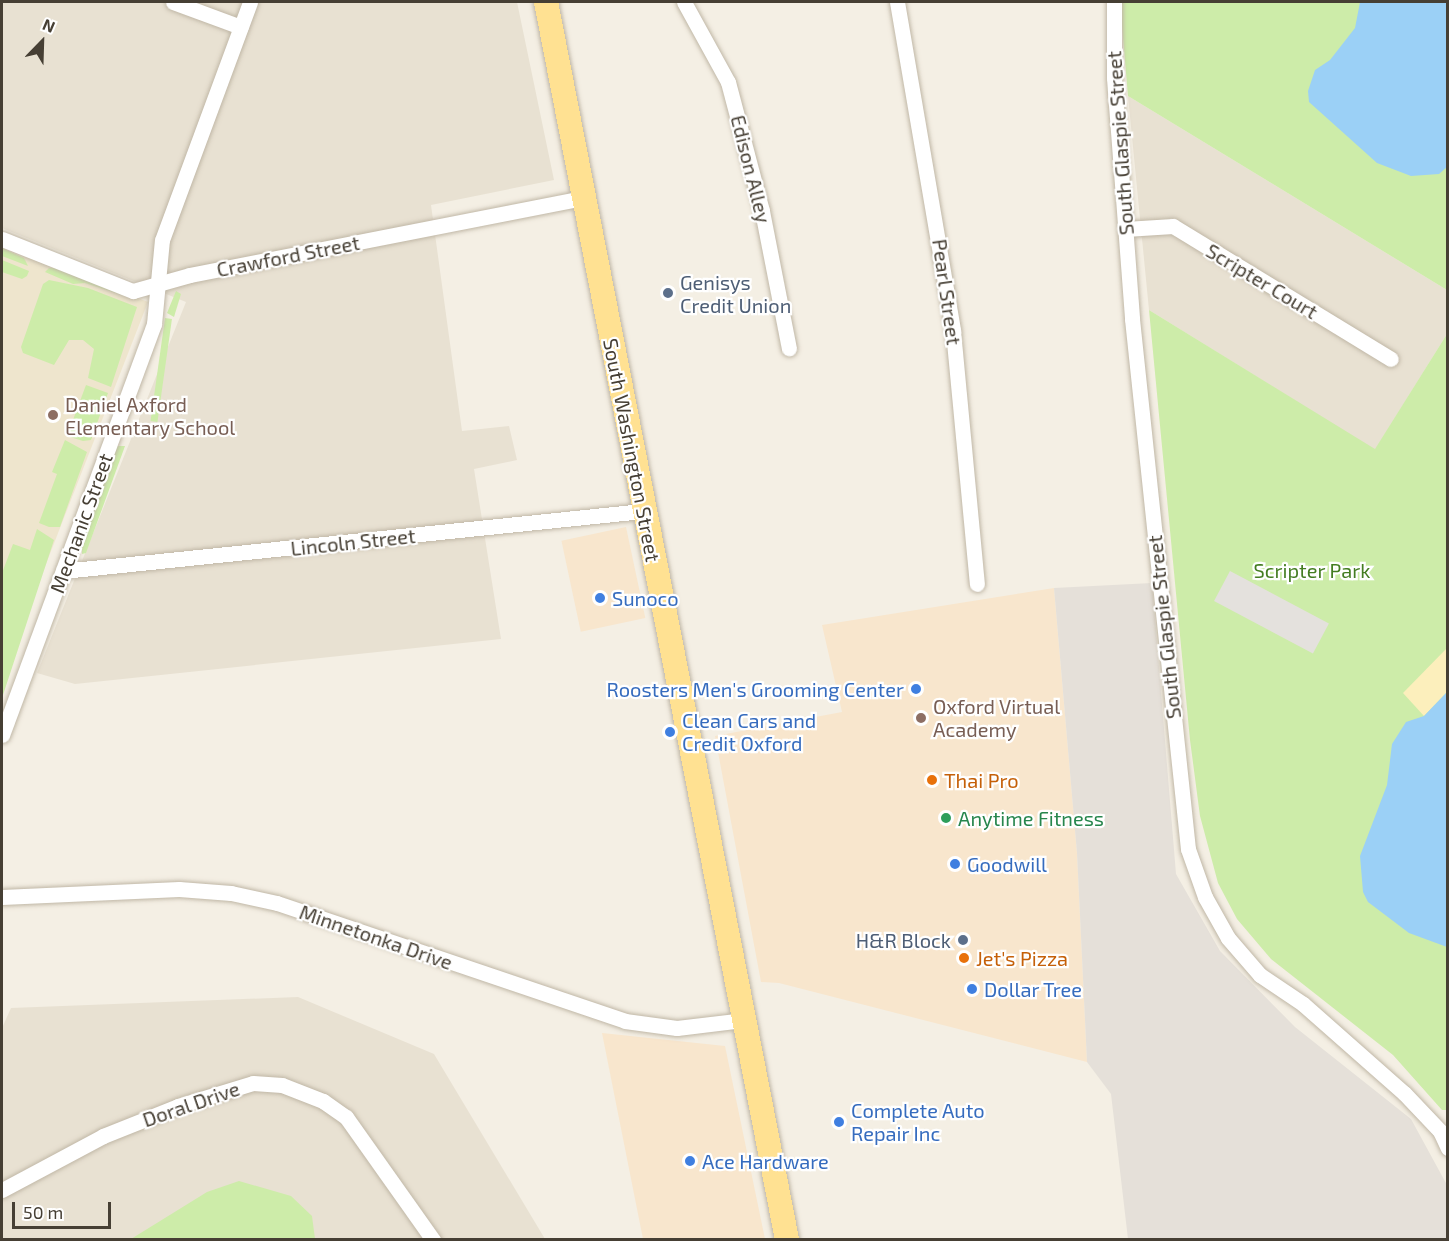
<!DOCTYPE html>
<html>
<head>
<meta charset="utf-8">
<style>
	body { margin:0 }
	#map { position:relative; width:1449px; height:1241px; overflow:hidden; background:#f4efe4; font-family:"Exo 2",sans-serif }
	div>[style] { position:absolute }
	.residential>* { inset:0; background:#e8e1d2 }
	.commercial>* { inset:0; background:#f8e6cd; transform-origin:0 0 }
	.industrial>* { inset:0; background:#e5e0d9 }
	.education>* { inset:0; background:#eee5cd }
	.green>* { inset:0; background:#cdeca9; transform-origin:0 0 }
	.sand>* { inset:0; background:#fcefbc }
	.parking>* { inset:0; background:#e4e1dd; transform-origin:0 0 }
	.water>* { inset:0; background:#9bd0f6 }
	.roads { filter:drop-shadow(0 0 2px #c0b7a6) drop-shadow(0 0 2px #c0b7a6) }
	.minor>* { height:15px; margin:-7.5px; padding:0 7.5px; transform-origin:7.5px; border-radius:7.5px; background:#fff }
	.primary>* { height:24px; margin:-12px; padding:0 12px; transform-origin:12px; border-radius:12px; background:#ffe192 }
	.dots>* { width:16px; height:16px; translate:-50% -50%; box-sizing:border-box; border:3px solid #fff; border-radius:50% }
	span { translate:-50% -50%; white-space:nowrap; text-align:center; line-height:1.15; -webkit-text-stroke:4.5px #fff; paint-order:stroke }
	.street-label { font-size:20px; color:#463f34 }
	.service-label { font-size:20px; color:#4e5e75 }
	.left { translate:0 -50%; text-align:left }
	.right { translate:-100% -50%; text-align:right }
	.education-label { font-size:20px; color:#785e54 }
	.park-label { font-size:20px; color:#447d22 }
	.shop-label { font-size:20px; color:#366cbe }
	.food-label { font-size:20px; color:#c56008 }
	.leisure-label { font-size:20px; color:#27864d }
	.frame { position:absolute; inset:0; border:3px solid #463f34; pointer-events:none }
	.north { position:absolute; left:12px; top:12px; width:60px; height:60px; -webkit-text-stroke:4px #fff; paint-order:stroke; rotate:23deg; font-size:16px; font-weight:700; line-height:24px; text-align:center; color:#463f34 }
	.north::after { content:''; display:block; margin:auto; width:21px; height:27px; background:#463f34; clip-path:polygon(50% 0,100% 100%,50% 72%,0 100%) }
	.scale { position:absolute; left:12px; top:1202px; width:99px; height:27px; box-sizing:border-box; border:3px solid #463f34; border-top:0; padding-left:8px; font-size:18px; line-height:21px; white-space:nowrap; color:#463f34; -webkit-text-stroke:4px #fff; paint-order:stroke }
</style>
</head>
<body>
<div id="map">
	<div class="residential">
		<i style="clip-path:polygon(2px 2px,517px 2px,554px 180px,431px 205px,462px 431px,509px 426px,517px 460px,474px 469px,501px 639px,75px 684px,37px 673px,186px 302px,2px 228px)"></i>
		<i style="clip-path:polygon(1128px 96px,1447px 290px,1447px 334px,1375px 450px,1149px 310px)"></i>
		<i style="clip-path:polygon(298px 997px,434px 1054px,545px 1239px,2px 1240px,2px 1028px,11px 1008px)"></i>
	</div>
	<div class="commercial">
		<i style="left:626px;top:527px;width:93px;height:66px;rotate:78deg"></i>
		<i style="clip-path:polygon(1054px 588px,1077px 853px,1087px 1062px,779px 983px,761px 982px,715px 736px,842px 712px,822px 625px)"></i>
		<i style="clip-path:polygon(602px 1033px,725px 1046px,765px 1239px,643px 1239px)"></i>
	</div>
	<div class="industrial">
		<i style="clip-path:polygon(1152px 583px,1176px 874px,1220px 951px,1295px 1027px,1411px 1119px,1447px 1185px,1447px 1239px,1128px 1239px,1111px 1094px,1087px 1062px,1077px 853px,1054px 588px)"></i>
	</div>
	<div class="education">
		<i style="clip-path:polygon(2px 243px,148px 302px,2px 677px)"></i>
	</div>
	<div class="green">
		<i style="clip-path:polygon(1120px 2px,1447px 2px,1447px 290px,1128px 96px)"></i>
		<i style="clip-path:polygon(2px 248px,24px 258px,28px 266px,2px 256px)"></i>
		<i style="clip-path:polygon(2px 260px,29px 271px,27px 276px,22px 279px,2px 272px)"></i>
		<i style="clip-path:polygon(49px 268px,56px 268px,140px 301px,85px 283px,73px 284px,45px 272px)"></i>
		<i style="clip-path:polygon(49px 280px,88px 288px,137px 307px,111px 387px,88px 378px,94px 349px,83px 340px,69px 340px,54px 365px,23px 353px,21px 347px,43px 284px)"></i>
		<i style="clip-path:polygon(176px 291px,181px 294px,174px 317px,167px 313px)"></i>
		<i style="clip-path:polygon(1149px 310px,1375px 449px,1447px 334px,1447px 1110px,1442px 1110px,1393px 1055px,1271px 959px,1237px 919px,1218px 883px,1200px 816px,1190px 740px)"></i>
		<i style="left:165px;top:318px;width:7px;height:104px;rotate:8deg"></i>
		<i style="clip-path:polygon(86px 385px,108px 393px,91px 440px,83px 441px,67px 436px)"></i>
		<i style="clip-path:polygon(65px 440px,87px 452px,60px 527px,49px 527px,39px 523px,57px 474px,52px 472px)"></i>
		<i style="clip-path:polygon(117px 446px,125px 446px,86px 553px,82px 554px,82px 542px)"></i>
		<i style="clip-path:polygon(37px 529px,54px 540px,2px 698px,2px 573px,13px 544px,30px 550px)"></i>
		<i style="clip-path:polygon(239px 1181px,291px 1196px,312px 1216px,315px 1239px,131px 1239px,207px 1192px)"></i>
	</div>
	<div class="sand">
		<i style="clip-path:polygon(1447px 648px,1447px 692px,1424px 716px,1403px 693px)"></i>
	</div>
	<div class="parking">
		<i style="left:1230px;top:571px;width:112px;height:34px;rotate:28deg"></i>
	</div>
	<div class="water">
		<i style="clip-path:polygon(1360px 2px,1447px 2px,1447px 167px,1439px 174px,1411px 176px,1377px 163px,1309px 102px,1308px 91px,1315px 70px,1330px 60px,1355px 28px)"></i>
		<i style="clip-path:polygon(1447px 692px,1447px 947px,1409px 933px,1368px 902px,1363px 892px,1360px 856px,1387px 785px,1392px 744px,1406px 722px,1424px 716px)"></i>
	</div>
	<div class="roads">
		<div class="minor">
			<i style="left:173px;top:2px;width:72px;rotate:20.2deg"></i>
			<i style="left:684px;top:2px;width:91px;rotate:61.2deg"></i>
			<i style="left:728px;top:82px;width:133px;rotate:75.2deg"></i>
			<i style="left:762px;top:211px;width:140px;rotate:78.9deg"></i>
			<i style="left:897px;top:2px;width:334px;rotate:80.3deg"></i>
			<i style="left:953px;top:331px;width:254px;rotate:84.6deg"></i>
			<i style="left:1114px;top:2px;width:76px;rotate:90deg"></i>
			<i style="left:1114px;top:78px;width:242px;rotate:85.7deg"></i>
			<i style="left:1132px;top:319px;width:533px;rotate:83.97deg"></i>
			<i style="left:1188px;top:849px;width:51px;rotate:70.5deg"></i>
			<i style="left:1205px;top:897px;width:47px;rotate:60.7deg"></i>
			<i style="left:1228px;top:938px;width:49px;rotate:49.1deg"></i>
			<i style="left:1260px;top:975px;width:52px;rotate:34deg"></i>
			<i style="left:1303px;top:1004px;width:135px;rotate:41.4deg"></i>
			<i style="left:1404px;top:1093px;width:52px;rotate:46.5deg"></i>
			<i style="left:1440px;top:1131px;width:19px;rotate:65deg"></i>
			<i style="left:1125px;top:229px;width:48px;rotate:-3.6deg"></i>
			<i style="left:1173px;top:226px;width:255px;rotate:31.4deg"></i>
			<i style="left:2px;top:239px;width:141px;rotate:21.7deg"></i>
			<i style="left:133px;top:291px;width:59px;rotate:-15.7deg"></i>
			<i style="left:190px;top:275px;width:400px;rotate:-11.1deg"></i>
			<i style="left:63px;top:571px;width:583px;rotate:-5.91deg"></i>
			<i style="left:2px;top:735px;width:438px;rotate:-69.7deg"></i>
			<i style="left:154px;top:324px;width:84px;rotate:-84.6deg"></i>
			<i style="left:162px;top:240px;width:254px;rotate:-69.7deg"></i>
			<i style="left:2px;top:897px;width:177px;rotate:-2.6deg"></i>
			<i style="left:179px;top:889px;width:52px;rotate:4.4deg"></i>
			<i style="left:231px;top:893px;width:47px;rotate:12.3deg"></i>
			<i style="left:277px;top:903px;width:367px;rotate:18.7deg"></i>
			<i style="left:625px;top:1021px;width:52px;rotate:7.7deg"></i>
			<i style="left:677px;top:1028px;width:66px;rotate:-6.9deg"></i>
			<i style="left:2px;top:1190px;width:115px;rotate:-28.1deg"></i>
			<i style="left:103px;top:1136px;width:81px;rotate:-21.8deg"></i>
			<i style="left:178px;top:1106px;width:78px;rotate:-17deg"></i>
			<i style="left:253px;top:1083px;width:29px;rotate:4deg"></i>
			<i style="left:282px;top:1085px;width:44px;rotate:21.3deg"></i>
			<i style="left:323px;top:1101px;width:28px;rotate:35deg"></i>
			<i style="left:346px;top:1117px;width:151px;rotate:54.7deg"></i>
		</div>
		<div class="primary">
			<i style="left:546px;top:2px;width:1261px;rotate:78.98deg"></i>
		</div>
	</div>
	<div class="dots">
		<i style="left:668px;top:293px;background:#5c6f8a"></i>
		<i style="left:53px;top:415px;background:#8d6e63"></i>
		<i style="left:600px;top:598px;background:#3f7fe0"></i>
		<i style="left:916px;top:689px;background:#3f7fe0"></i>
		<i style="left:921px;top:718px;background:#8d6e63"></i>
		<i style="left:670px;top:732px;background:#3f7fe0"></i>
		<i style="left:932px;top:780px;background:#e8710a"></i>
		<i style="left:946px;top:818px;background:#2e9e5b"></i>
		<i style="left:955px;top:864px;background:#3f7fe0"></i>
		<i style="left:963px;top:940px;background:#5c6f8a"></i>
		<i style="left:964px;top:958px;background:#e8710a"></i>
		<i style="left:972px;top:989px;background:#3f7fe0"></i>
		<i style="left:839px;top:1122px;background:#3f7fe0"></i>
		<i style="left:690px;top:1161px;background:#3f7fe0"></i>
	</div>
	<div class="street-label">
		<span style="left:1120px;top:143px;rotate:-94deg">South Glaspie Street</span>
		<span style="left:751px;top:169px;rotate:76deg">Edison Alley</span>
		<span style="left:288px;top:256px;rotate:-11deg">Crawford Street</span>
		<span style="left:1262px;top:281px;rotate:31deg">Scripter Court</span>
		<span style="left:947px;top:292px;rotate:82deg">Pearl Street</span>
		<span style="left:632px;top:450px;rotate:79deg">South Washington Street</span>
		<span style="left:81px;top:523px;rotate:-70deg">Mechanic Street</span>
		<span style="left:353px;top:542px;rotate:-6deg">Lincoln Street</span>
		<span style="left:1164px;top:627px;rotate:-96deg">South Glaspie Street</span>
		<span style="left:376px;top:937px;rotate:19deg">Minnetonka Drive</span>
		<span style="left:191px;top:1104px;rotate:-19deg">Doral Drive</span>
	</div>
	<div class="service-label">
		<span class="left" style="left:680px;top:294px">Genisys<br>Credit Union</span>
		<span class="right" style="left:951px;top:940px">H&amp;R Block</span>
	</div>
	<div class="education-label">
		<span class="left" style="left:65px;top:416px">Daniel Axford<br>Elementary School</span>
		<span class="left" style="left:933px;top:718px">Oxford Virtual<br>Academy</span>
	</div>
	<div class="park-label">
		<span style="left:1312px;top:570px">Scripter Park</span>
	</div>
	<div class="shop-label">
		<span class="left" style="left:612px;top:598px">Sunoco</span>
		<span class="right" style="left:904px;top:689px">Roosters Men's Grooming Center</span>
		<span class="left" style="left:682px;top:732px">Clean Cars and<br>Credit Oxford</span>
		<span class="left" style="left:967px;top:864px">Goodwill</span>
		<span class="left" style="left:984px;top:989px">Dollar Tree</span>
		<span class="left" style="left:851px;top:1122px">Complete Auto<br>Repair Inc</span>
		<span class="left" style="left:702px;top:1161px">Ace Hardware</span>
	</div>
	<div class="food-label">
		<span class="left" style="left:944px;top:780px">Thai Pro</span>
		<span class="left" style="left:976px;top:958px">Jet's Pizza</span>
	</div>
	<div class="leisure-label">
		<span class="left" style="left:958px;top:818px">Anytime Fitness</span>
	</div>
	<div class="frame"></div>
	<div class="north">N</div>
	<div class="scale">50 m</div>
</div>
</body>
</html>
